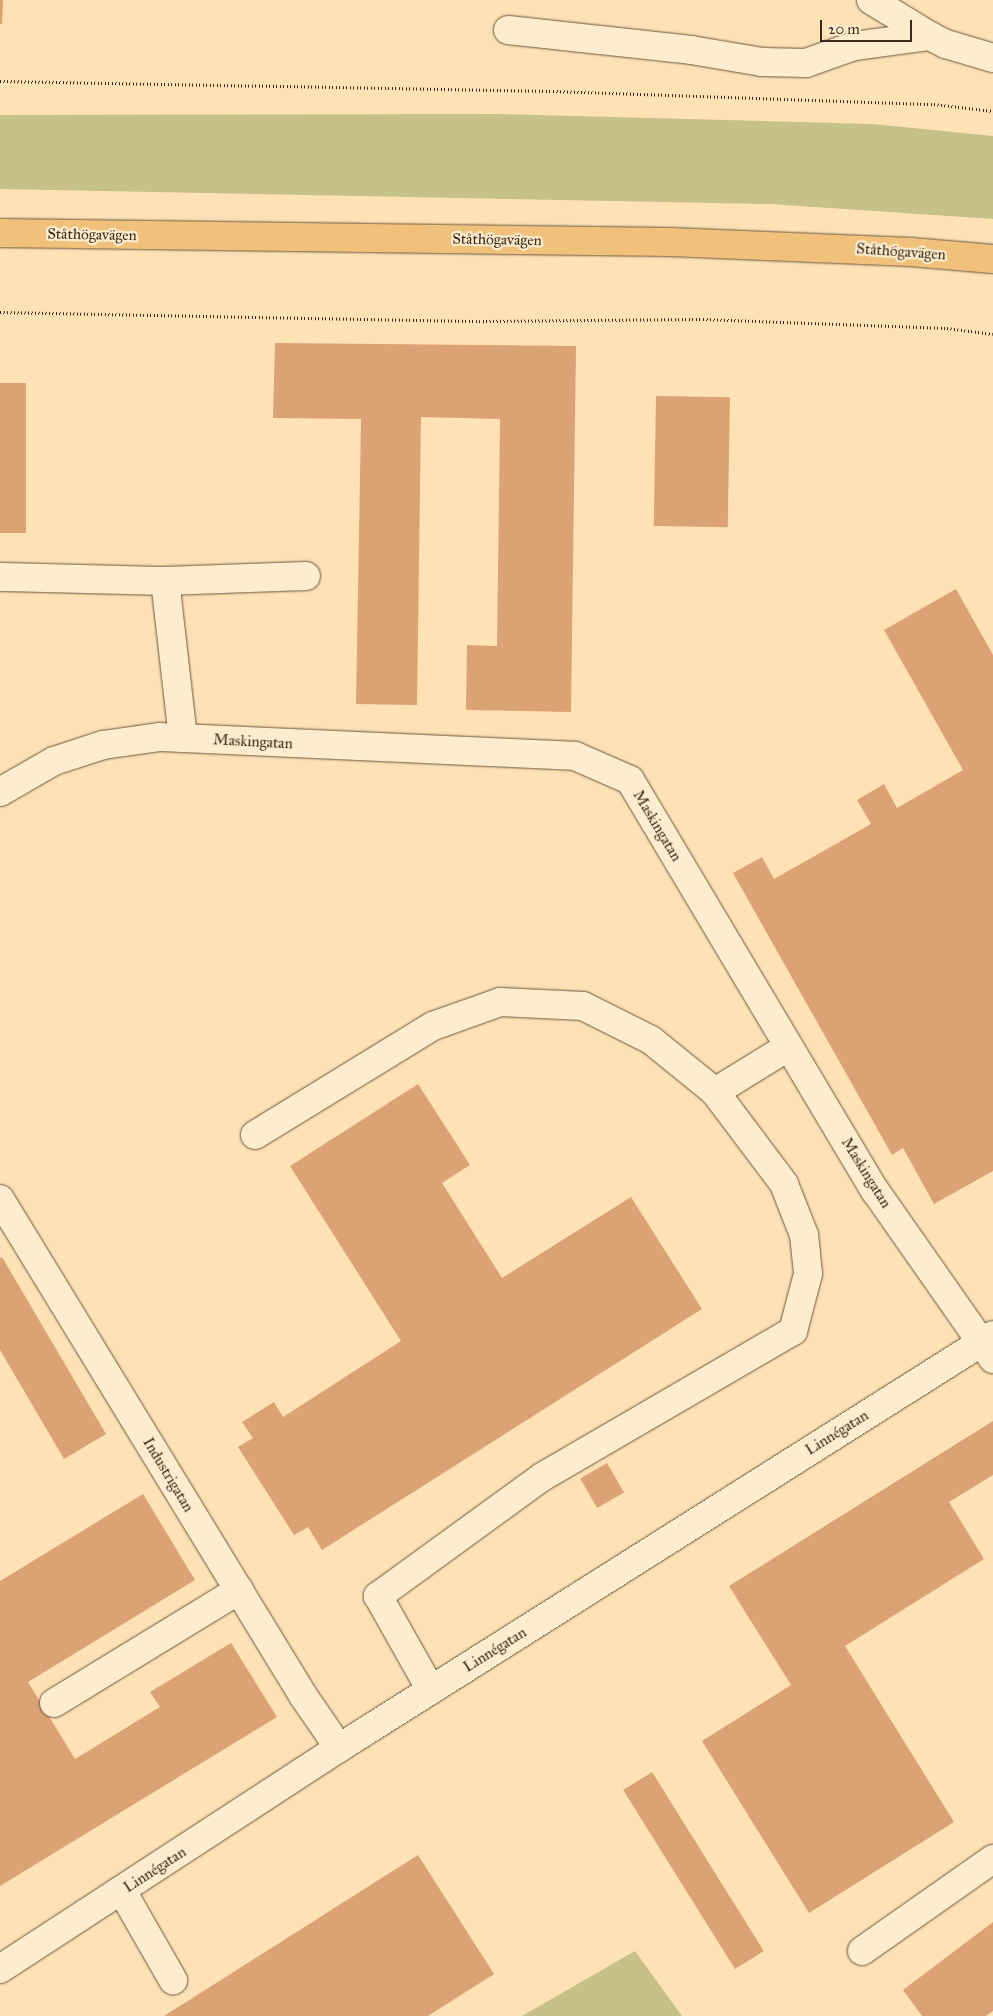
<!DOCTYPE html>
<html>
<head>
<meta charset="utf-8">
<style>
	body { margin:0 }
	#map { position:relative; width:993px; height:2016px; overflow:hidden; background:#fee2b5; font-family:"IM FELL Great Primer",serif }
	div>[style] { position:absolute }
	.green>* { inset:0; background:#c6c189 }
	.building>* { inset:0; background:#dba274; transform-origin:0 0 }
	.path>* { height:3px; margin-top:-1.5px; transform-origin:0; background:repeating-linear-gradient(90deg,#3a2917 0 1px,transparent 0 3.5px) }
	.roads { filter:drop-shadow(0 0 1px #6b573e) drop-shadow(0 0 1px #6b573e) }
	.minor>* { height:28px; margin:-14px; padding:0 14px; transform-origin:14px; border-radius:14px; background:#feeccf }
	.major>* { height:28px; margin:-14px; padding:0 14px; transform-origin:14px; border-radius:14px; background:#efc17a }
	span { translate:-50% -50%; white-space:nowrap; text-align:center; line-height:1.15; -webkit-text-stroke:4.5px #feeccf; paint-order:stroke }
	.street-label { font-size:15px; color:#3a2917 }
	.scale { position:absolute; left:820px; top:20px; width:92px; height:22px; box-sizing:border-box; border:2px solid #3a2917; border-top:0; padding-left:6px; font-size:15px; line-height:18px; white-space:nowrap; color:#3a2917; -webkit-text-stroke:4px #feeccf; paint-order:stroke }
</style>
</head>
<body>
<div id="map">
	<div class="green">
		<i style="clip-path:polygon(497px 114px,873px 124px,993px 136px,993px 219px,770px 204px,0 189px,0 115px)"></i>
		<i style="clip-path:polygon(635px 1951px,682px 2016px,522px 2016px)"></i>
	</div>
	<div class="building">
		<i style="clip-path:polygon(0 0,3px 0,2px 24px,0 24px)"></i>
		<i style="clip-path:polygon(275px 343px,576px 346px,571px 712px,466px 710px,467px 645px,497px 646px,500px 419px,421px 417px,417px 705px,356px 704px,361px 419px,273px 418px)"></i>
		<i style="left:0;top:383px;width:26px;height:150px"></i>
		<i style="left:656px;top:396px;width:74px;height:130px;rotate:1deg"></i>
		<i style="clip-path:polygon(956px 589px,993px 655px,993px 1171px,934px 1204px,903px 1148px,892px 1155px,733px 873px,762px 857px,774px 879px,871px 824px,857px 800px,884px 784px,897px 808px,963px 770px,884px 630px)"></i>
		<i style="clip-path:polygon(418px 1084px,470px 1165px,442px 1183px,502px 1278px,631px 1197px,702px 1309px,322px 1550px,308px 1527px,294px 1535px,238px 1447px,253px 1438px,242px 1422px,274px 1402px,283px 1417px,401px 1341px,290px 1166px)"></i>
		<i style="clip-path:polygon(2px 1257px,106px 1434px,64px 1459px,0 1350px,0 1258px)"></i>
		<i style="clip-path:polygon(993px 1421px,993px 1475px,949px 1502px,984px 1559px,845px 1646px,954px 1822px,809px 1913px,702px 1741px,791px 1685px,729px 1586px)"></i>
		<i style="left:607px;top:1463px;width:34px;height:31px;rotate:60deg"></i>
		<i style="clip-path:polygon(143px 1494px,195px 1580px,28px 1682px,75px 1759px,160px 1707px,150px 1692px,231px 1643px,277px 1717px,0 1886px,0 1581px)"></i>
		<i style="left:652px;top:1772px;width:211px;height:34px;rotate:58deg"></i>
		<i style="clip-path:polygon(418px 1855px,494px 1974px,428px 2016px,164px 2016px)"></i>
		<i style="clip-path:polygon(993px 1922px,993px 2011px,986px 2016px,922px 2016px,903px 1990px)"></i>
	</div>
	<div class="path">
		<i style="left:0;top:81px;width:553px;rotate:1.04deg"></i>
		<i style="left:553px;top:91px;width:381px;rotate:2deg"></i>
		<i style="left:934px;top:104px;width:59px;rotate:6.8deg"></i>
		<i style="left:0;top:312px;width:486px;rotate:1.1deg"></i>
		<i style="left:486px;top:321px;width:217px;rotate:-0.5deg"></i>
		<i style="left:703px;top:319px;width:244px;rotate:2.1deg"></i>
		<i style="left:947px;top:328px;width:46px;rotate:7.4deg"></i>
	</div>
	<div class="roads">
		<div class="minor">
			<i style="left:871px;top:0;width:69px;rotate:31.4deg"></i>
			<i style="left:930px;top:36px;width:18px;rotate:27deg"></i>
			<i style="left:946px;top:44px;width:49px;rotate:16.6deg"></i>
			<i style="left:508px;top:30px;width:184px;rotate:6.2deg"></i>
			<i style="left:691px;top:50px;width:72px;rotate:9.6deg"></i>
			<i style="left:762px;top:62px;width:44px;rotate:1.3deg"></i>
			<i style="left:806px;top:63px;width:51px;rotate:-19.5deg"></i>
			<i style="left:854px;top:46px;width:77px;rotate:-7.5deg"></i>
			<i style="left:0;top:577px;width:165px;rotate:1.4deg"></i>
			<i style="left:183px;top:738px;width:158px;rotate:-96.5deg"></i>
			<i style="left:165px;top:581px;width:141px;rotate:-2deg"></i>
			<i style="left:0;top:792px;width:62px;rotate:-29.9deg"></i>
			<i style="left:54px;top:761px;width:52px;rotate:-18.1deg"></i>
			<i style="left:103px;top:745px;width:58px;rotate:-8deg"></i>
			<i style="left:160px;top:737px;width:415px;rotate:2.6deg"></i>
			<i style="left:575px;top:756px;width:60px;rotate:23.6deg"></i>
			<i style="left:630px;top:780px;width:480px;rotate:59.2deg"></i>
			<i style="left:876px;top:1192px;width:204px;rotate:55deg"></i>
			<i style="left:715px;top:1092px;width:86px;rotate:-31.7deg"></i>
			<i style="left:255px;top:1135px;width:209px;rotate:-31.5deg"></i>
			<i style="left:433px;top:1026px;width:71px;rotate:-19.7deg"></i>
			<i style="left:500px;top:1002px;width:83px;rotate:2.8deg"></i>
			<i style="left:583px;top:1006px;width:76px;rotate:26.6deg"></i>
			<i style="left:651px;top:1040px;width:82px;rotate:39.1deg"></i>
			<i style="left:715px;top:1092px;width:115px;rotate:53.1deg"></i>
			<i style="left:784px;top:1184px;width:55px;rotate:68.6deg"></i>
			<i style="left:804px;top:1235px;width:39px;rotate:84deg"></i>
			<i style="left:808px;top:1274px;width:59px;rotate:104.7deg"></i>
			<i style="left:793px;top:1331px;width:290px;rotate:149.8deg"></i>
			<i style="left:542px;top:1477px;width:203px;rotate:144deg"></i>
			<i style="left:378px;top:1596px;width:108px;rotate:60.6deg"></i>
			<i style="left:0;top:1199px;width:583px;rotate:58.6deg"></i>
			<i style="left:304px;top:1697px;width:62px;rotate:55.5deg"></i>
			<i style="left:54px;top:1703px;width:217px;rotate:-31.4deg"></i>
			<i style="left:122px;top:1891px;width:103px;rotate:60.2deg"></i>
			<i style="left:862px;top:1951px;width:160px;rotate:-35.1deg"></i>
			<i style="left:0;top:1969px;width:405px;rotate:-33.1deg"></i>
			<i style="left:339px;top:1748px;width:773px;rotate:-32.27deg"></i>
		</div>
		<div class="major">
			<i style="left:0;top:233px;width:670px;rotate:0.77deg"></i>
			<i style="left:670px;top:242px;width:241px;rotate:2.4deg"></i>
			<i style="left:911px;top:252px;width:82px;rotate:4.9deg"></i>
		</div>
	</div>
	<div class="street-label">
		<span style="left:92px;top:235px;rotate:1deg">Ståthögavägen</span>
		<span style="left:497px;top:240px;rotate:1deg">Ståthögavägen</span>
		<span style="left:901px;top:252px;rotate:4deg">Ståthögavägen</span>
		<span style="left:253px;top:742px;rotate:3deg">Maskingatan</span>
		<span style="left:657px;top:826px;rotate:59deg">Maskingatan</span>
		<span style="left:866px;top:1173px;rotate:58deg">Maskingatan</span>
		<span style="left:837px;top:1433px;rotate:-32deg">Linnégatan</span>
		<span style="left:168px;top:1475px;rotate:59deg">Industrigatan</span>
		<span style="left:495px;top:1650px;rotate:-32deg">Linnégatan</span>
		<span style="left:155px;top:1870px;rotate:-33deg">Linnégatan</span>
	</div>
	<div class="scale">20 m</div>
</div>
</body>
</html>
